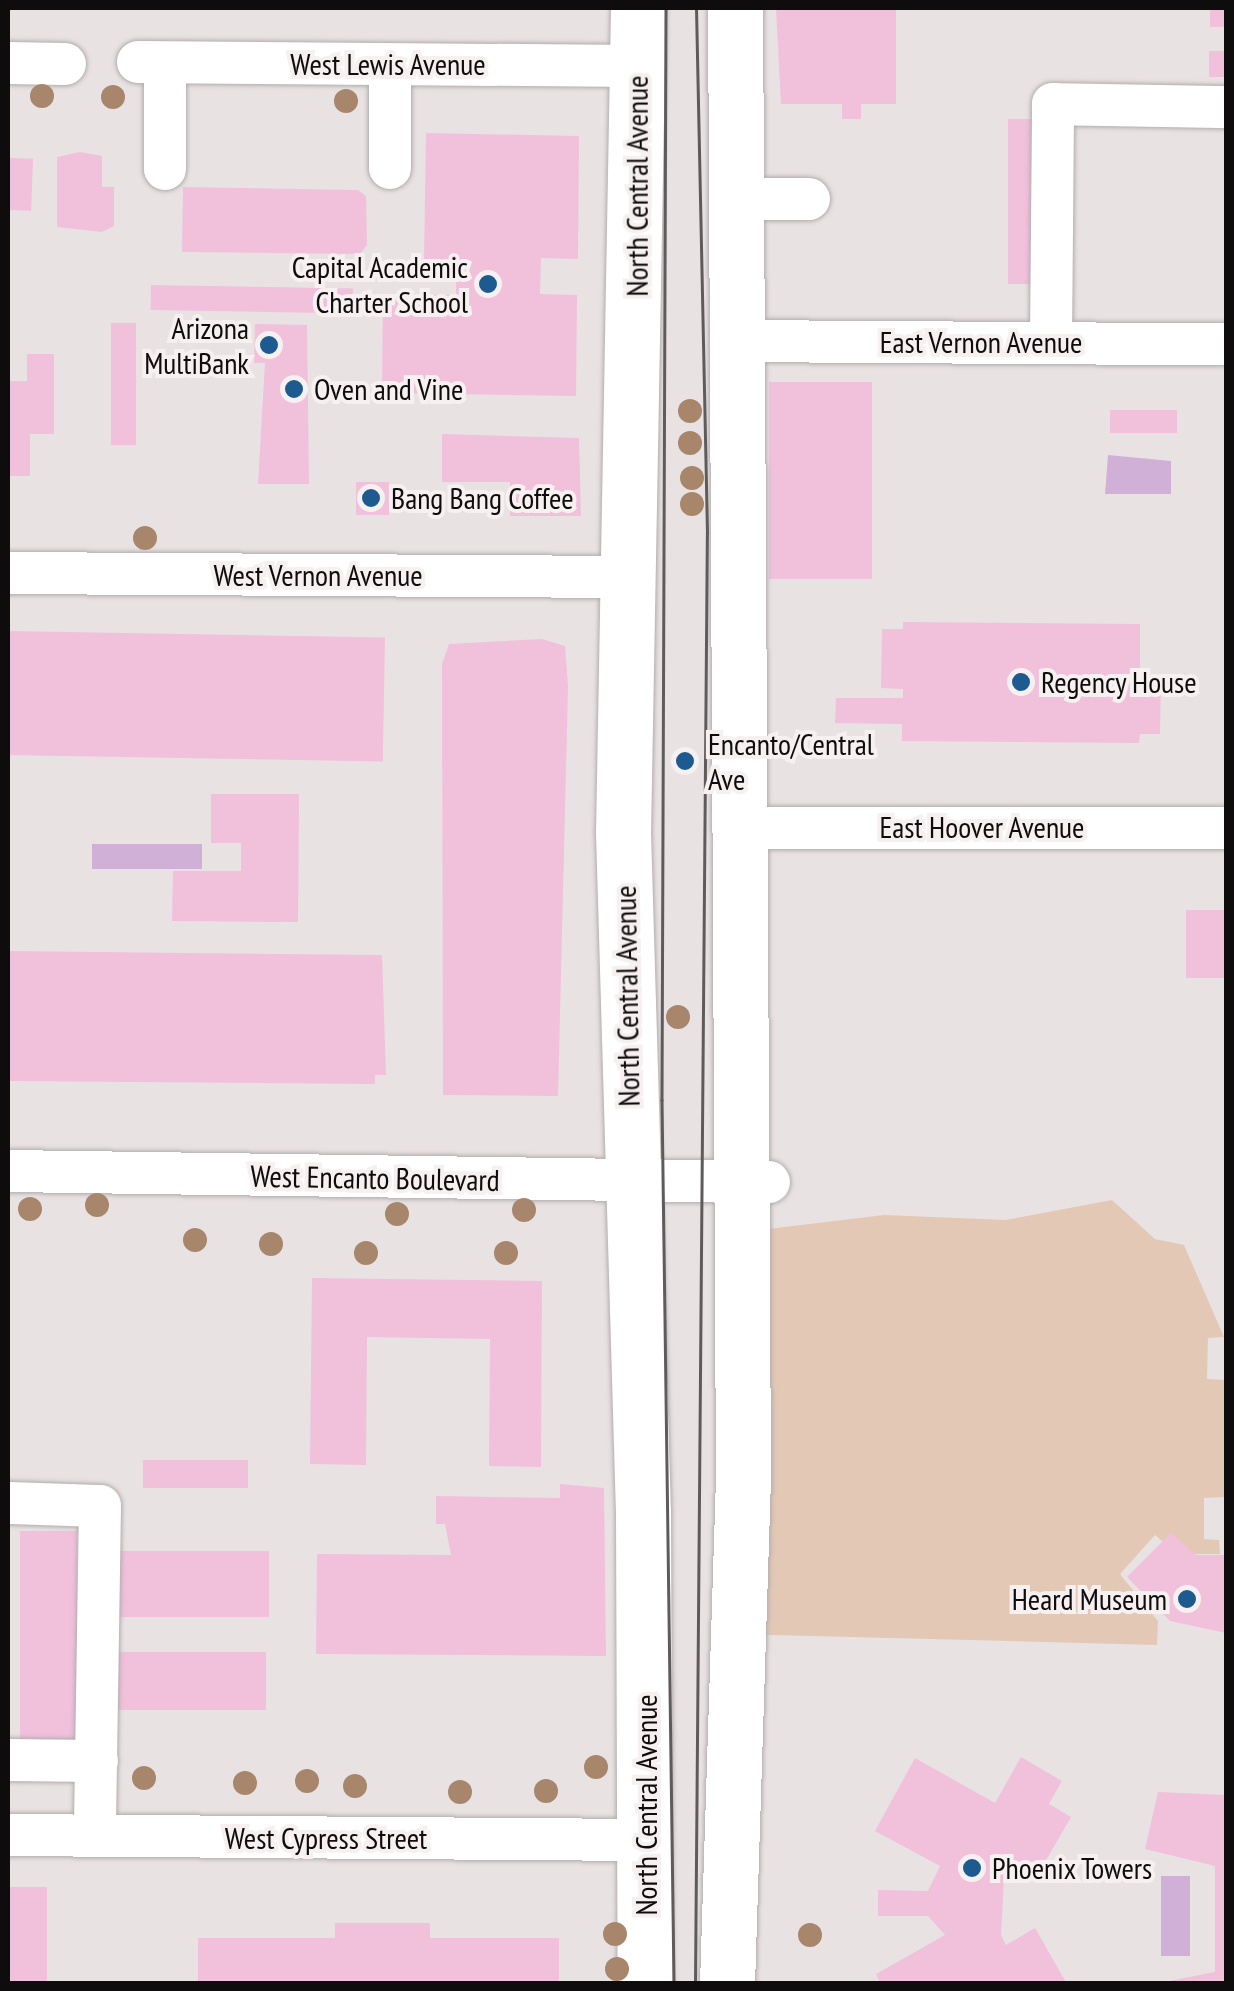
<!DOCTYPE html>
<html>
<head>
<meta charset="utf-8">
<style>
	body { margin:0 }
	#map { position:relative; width:1234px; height:1991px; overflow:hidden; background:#e9e2e3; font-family:"PT Sans Narrow",sans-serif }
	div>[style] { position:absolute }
	.green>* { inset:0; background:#e4c8b6 }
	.water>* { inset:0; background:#d1b0d8; transform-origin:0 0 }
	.building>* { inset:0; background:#f1c0db; transform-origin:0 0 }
	.roads { filter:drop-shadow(0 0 2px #b3adae) drop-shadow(0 0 2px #b3adae) }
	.minor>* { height:42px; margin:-21px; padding:0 21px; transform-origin:21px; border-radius:21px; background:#fff }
	.major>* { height:55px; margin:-27.5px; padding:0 27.5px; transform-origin:27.5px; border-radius:27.5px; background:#fff }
	.tram>* { height:2.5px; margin:-1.25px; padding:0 1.25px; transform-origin:1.25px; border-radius:1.25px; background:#5f5b5c }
	.trees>* { width:24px; height:24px; margin:-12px; border-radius:50%; background:#a7866b }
	.dots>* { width:28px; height:28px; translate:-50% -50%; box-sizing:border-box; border:5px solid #f6f0f0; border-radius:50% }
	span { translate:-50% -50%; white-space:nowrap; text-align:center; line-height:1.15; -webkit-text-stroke:8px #f6f0f0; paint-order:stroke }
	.street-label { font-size:30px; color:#0e0c0d }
	.poi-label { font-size:30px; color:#0e0c0d }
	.right { translate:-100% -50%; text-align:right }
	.left { translate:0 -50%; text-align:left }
	.frame { position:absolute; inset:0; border:10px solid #0e0c0d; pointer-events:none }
</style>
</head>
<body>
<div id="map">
	<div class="green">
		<i style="clip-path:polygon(1112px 1200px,1155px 1239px,1184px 1245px,1224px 1337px,1208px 1338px,1207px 1379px,1226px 1380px,1226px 1497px,1204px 1498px,1204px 1539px,1219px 1540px,1220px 1554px,1177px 1554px,1155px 1535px,1120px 1574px,1158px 1621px,1157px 1645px,736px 1634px,743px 1232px,884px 1215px,1006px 1220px)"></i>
	</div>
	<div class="water">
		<i style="clip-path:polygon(1108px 455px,1171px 461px,1171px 494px,1105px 494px)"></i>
		<i style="left:92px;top:844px;width:110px;height:25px"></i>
		<i style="left:1161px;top:1876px;width:29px;height:80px"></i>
	</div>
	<div class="building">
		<i style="clip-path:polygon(776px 8px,896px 8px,896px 104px,861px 104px,861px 119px,842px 119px,842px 104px,781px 104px)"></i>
		<i style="left:1210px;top:8px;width:16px;height:19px"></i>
		<i style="left:1209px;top:51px;width:17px;height:26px"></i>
		<i style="left:1008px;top:119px;width:31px;height:165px"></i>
		<i style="clip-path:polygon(426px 133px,579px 136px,578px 259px,541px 258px,540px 294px,577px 295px,576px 396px,382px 393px,383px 294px,456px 295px,456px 260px,424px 259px)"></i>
		<i style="clip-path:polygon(80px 152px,102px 156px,102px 187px,114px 187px,114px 226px,102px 232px,57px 227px,57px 157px)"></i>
		<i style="left:8px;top:158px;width:25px;height:52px;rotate:2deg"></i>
		<i style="clip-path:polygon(183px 187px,358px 190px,366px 196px,367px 245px,360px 254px,182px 252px)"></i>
		<i style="left:151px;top:285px;width:202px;height:25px;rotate:1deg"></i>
		<i style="left:111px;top:323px;width:25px;height:122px"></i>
		<i style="clip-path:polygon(255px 324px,307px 325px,309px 484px,258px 484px,265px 363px,254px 363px)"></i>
		<i style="clip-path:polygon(27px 354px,54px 354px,54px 434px,30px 434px,30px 476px,8px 476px,8px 381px,27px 381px)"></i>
		<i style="left:872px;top:382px;width:197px;height:103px;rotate:90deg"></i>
		<i style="left:1110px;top:410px;width:67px;height:23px"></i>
		<i style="clip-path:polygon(442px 434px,579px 438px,581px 516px,510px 516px,510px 482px,442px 482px)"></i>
		<i style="left:356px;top:482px;width:33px;height:33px"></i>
		<i style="clip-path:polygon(903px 622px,1140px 624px,1140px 675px,1161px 675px,1160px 734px,1140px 734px,1139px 743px,902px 741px,902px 724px,835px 723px,836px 698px,903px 698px,903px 689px,881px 688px,882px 629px,903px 629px)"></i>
		<i style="left:8px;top:631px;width:377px;height:124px;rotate:1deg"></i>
		<i style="clip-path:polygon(542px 639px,565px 646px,568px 686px,558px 1096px,443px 1095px,442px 664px,449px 644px)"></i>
		<i style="clip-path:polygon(211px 794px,299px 794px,298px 922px,172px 921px,173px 871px,241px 871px,241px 843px,211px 843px)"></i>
		<i style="left:1186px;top:910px;width:40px;height:68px"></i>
		<i style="clip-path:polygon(8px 951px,382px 955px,386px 1075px,375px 1075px,375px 1084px,8px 1081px)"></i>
		<i style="clip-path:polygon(312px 1278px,542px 1281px,541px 1467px,489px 1466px,490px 1339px,367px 1337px,366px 1465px,310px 1464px)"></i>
		<i style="left:143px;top:1460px;width:105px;height:28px"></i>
		<i style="clip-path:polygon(560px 1484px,604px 1488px,606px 1656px,316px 1654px,317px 1554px,451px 1555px,445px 1524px,436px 1524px,436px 1496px,560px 1498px)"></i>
		<i style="left:20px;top:1531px;width:57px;height:217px"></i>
		<i style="clip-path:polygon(1171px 1533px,1196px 1555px,1226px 1555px,1226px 1633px,1170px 1621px,1127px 1577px)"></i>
		<i style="left:118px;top:1551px;width:151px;height:66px"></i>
		<i style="left:116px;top:1652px;width:150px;height:58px"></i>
		<i style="clip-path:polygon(1021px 1757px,1062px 1781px,1049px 1804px,1071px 1817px,1034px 1881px,1005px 1859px,1001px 1935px,1006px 1945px,1035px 1928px,1067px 1984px,881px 1984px,876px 1974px,945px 1935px,928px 1916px,878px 1916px,878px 1890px,928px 1891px,940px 1866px,875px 1831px,915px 1758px,995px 1803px)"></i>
		<i style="clip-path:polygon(1158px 1792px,1226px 1795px,1226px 1984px,1154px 1984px,1215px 1972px,1215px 1866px,1145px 1849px)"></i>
		<i style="left:8px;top:1887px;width:39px;height:97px"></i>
		<i style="clip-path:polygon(335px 1923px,430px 1923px,430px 1938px,559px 1938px,559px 1984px,198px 1984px,198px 1938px,335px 1938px)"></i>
	</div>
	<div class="roads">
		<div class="minor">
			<i style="left:138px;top:62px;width:500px;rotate:0.46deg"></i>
			<i style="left:8px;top:63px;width:57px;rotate:1deg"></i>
			<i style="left:165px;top:63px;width:106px;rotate:90deg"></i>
			<i style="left:390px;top:65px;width:103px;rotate:90deg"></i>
			<i style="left:735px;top:199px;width:74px"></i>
			<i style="left:736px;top:341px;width:490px;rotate:0.4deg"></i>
			<i style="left:1051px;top:342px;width:238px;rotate:-89.5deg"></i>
			<i style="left:1053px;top:104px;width:173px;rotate:1deg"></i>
			<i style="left:8px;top:573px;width:620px;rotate:0.37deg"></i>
			<i style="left:738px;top:828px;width:488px"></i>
			<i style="left:8px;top:1171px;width:761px;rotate:0.83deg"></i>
			<i style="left:8px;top:1503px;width:92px;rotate:1.9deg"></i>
			<i style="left:100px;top:1506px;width:330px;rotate:90.9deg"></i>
			<i style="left:8px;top:1760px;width:89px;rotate:0.6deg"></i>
			<i style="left:8px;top:1835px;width:637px;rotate:0.45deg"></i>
		</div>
		<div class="major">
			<i style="left:638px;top:8px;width:824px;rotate:91.04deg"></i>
			<i style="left:623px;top:832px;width:680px;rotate:88.32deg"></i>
			<i style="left:643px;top:1512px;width:472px;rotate:89.8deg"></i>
			<i style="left:727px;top:1984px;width:507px;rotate:-88.19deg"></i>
			<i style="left:743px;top:1477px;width:1469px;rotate:-90.31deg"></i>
		</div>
	</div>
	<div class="tram">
		<i style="left:666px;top:8px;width:1092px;rotate:90.21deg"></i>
		<i style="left:662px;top:1100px;width:884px;rotate:89.22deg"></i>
		<i style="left:695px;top:1984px;width:1451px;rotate:-89.53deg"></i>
		<i style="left:707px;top:533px;width:525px;rotate:-91.2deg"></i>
	</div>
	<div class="trees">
		<i style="left:42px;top:96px"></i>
		<i style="left:113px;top:97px"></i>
		<i style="left:346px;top:101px"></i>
		<i style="left:690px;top:411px"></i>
		<i style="left:690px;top:443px"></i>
		<i style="left:692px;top:478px"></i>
		<i style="left:692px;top:504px"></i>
		<i style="left:145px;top:538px"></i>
		<i style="left:678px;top:1017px"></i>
		<i style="left:97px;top:1205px"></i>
		<i style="left:30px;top:1209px"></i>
		<i style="left:524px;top:1210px"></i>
		<i style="left:397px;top:1214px"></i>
		<i style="left:195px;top:1240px"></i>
		<i style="left:271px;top:1244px"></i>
		<i style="left:366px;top:1253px"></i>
		<i style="left:506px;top:1253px"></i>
		<i style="left:596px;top:1767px"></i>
		<i style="left:144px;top:1778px"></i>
		<i style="left:307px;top:1781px"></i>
		<i style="left:245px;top:1783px"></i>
		<i style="left:355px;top:1786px"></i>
		<i style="left:546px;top:1791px"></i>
		<i style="left:460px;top:1792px"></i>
		<i style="left:615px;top:1934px"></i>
		<i style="left:810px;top:1935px"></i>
		<i style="left:617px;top:1969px"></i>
	</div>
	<div class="dots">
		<i style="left:488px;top:284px;background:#1c5a90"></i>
		<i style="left:269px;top:345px;background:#1c5a90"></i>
		<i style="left:294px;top:389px;background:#1c5a90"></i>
		<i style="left:371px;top:498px;background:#1c5a90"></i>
		<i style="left:1021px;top:682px;background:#1c5a90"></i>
		<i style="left:685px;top:761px;background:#1c5a90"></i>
		<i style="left:1187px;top:1599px;background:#1c5a90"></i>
		<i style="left:972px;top:1868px;background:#1c5a90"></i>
	</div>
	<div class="street-label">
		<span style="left:388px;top:64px">West Lewis Avenue</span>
		<span style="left:637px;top:186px;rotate:-90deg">North Central Avenue</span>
		<span style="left:981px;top:342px">East Vernon Avenue</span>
		<span style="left:318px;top:575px">West Vernon Avenue</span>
		<span style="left:982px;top:827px">East Hoover Avenue</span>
		<span style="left:627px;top:996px;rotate:-91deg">North Central Avenue</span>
		<span style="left:375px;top:1178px;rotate:1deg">West Encanto Boulevard</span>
		<span style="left:646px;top:1805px;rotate:-90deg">North Central Avenue</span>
		<span style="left:326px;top:1838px">West Cypress Street</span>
	</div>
	<div class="poi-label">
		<span class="right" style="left:468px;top:284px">Capital Academic<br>Charter School</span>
		<span class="right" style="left:249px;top:345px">Arizona<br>MultiBank</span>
		<span class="left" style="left:314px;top:389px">Oven and Vine</span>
		<span class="left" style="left:391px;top:498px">Bang Bang Coffee</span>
		<span class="left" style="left:1041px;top:682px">Regency House</span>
		<span class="left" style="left:708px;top:761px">Encanto/Central<br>Ave</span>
		<span class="right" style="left:1167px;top:1599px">Heard Museum</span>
		<span class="left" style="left:992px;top:1868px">Phoenix Towers</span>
	</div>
	<div class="frame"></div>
</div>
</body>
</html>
